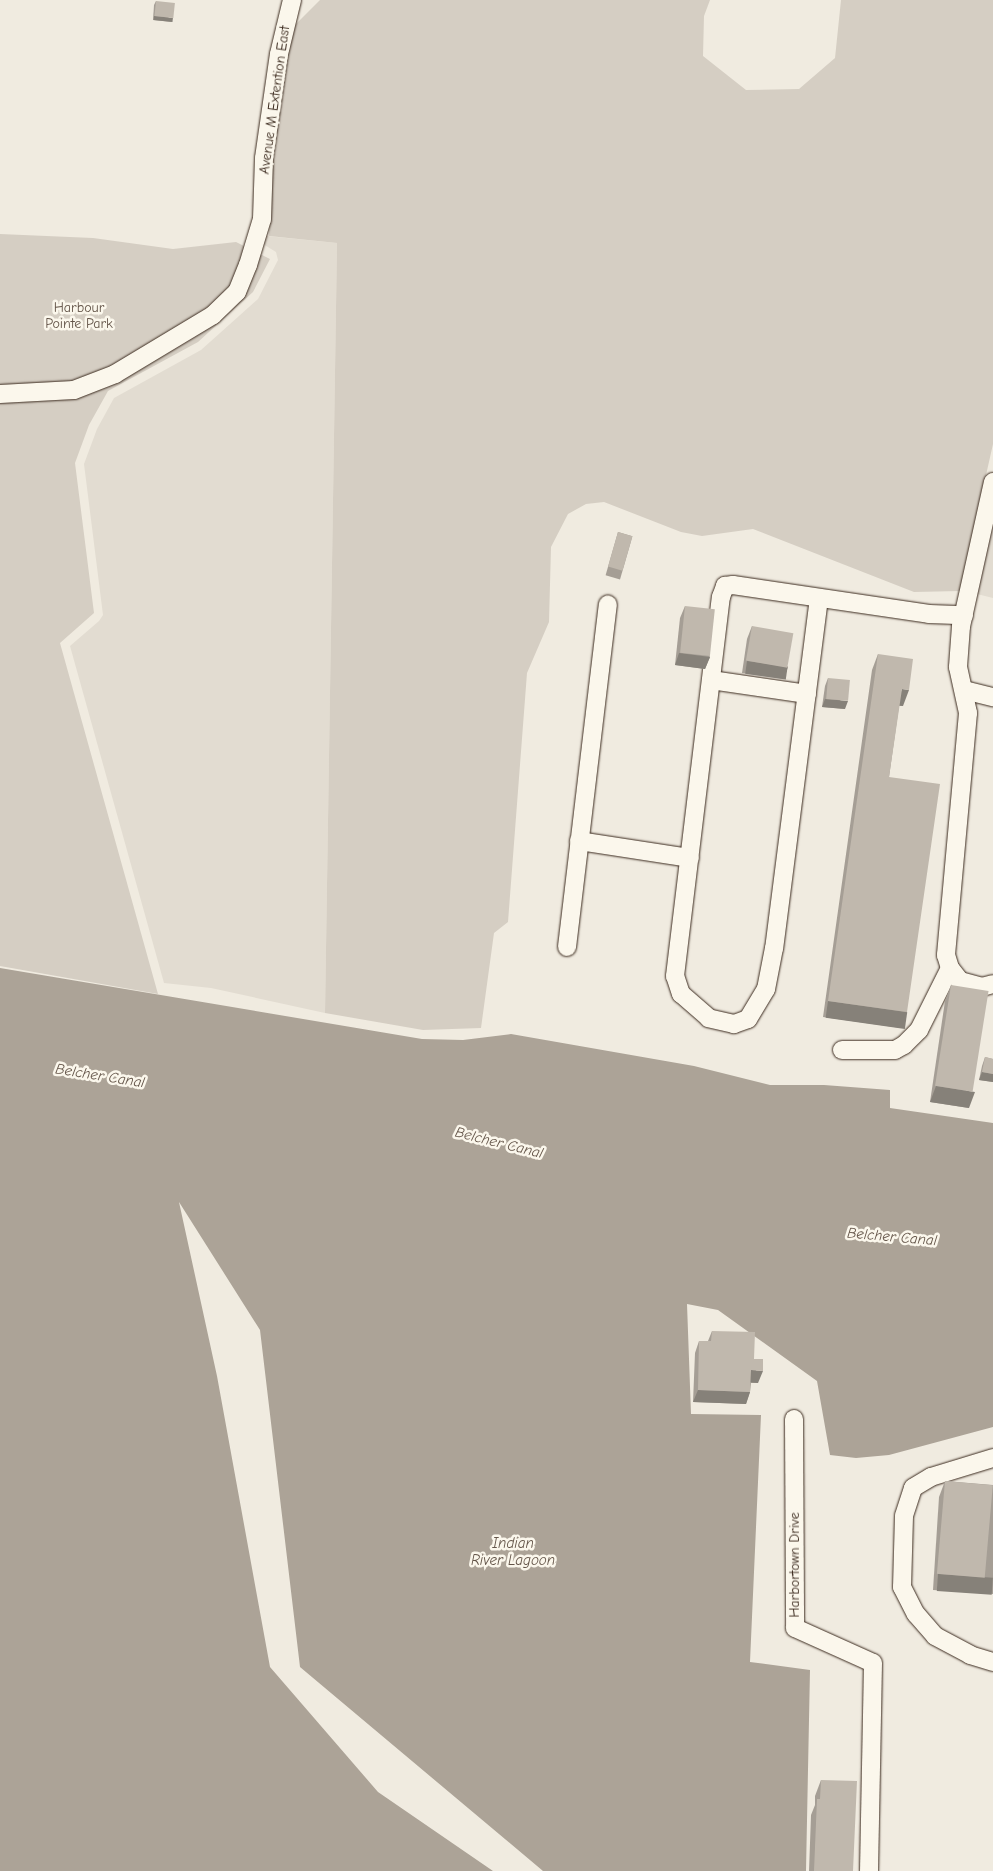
<!DOCTYPE html>
<html>
<head>
<meta charset="utf-8">
<style>
	body { margin:0 }
	#map { position:relative; width:993px; height:1871px; overflow:hidden; background:#f0ebe0; font-family:"Comic Neue",sans-serif }
	div>[style] { position:absolute }
	.built>* { inset:0; background:#e2dcd1 }
	.green>* { inset:0; background:#d5cec3 }
	.water>* { inset:0; background:#aca397 }
	.roads { filter:drop-shadow(0 0 1px #3b2a1e) drop-shadow(0 0 1px #3b2a1e) }
	.minor>* { height:18px; margin:-9px; padding:0 9px; transform-origin:9px; border-radius:9px; background:#fbf7ec }
	.wall>* { inset:0; background:#a59e95; transform-origin:0 0 }
	.shaded-wall>* { inset:0; background:#868179; transform-origin:0 0 }
	.building>* { inset:0; background:#c0b8ad; transform-origin:0 0 }
	span { translate:-50% -50%; white-space:nowrap; text-align:center; line-height:1.15; -webkit-text-stroke:5px #fbf7ec; paint-order:stroke }
	.street-label { font-size:14px; color:#3b2a1e }
	.park-label { font-size:14px; color:#625347 }
	.water-label { font-size:15px; color:#635448; font-style:italic }
</style>
</head>
<body>
<div id="map">
	<div class="built">
		<i style="clip-path:polygon(266px 236px,337px 243px,325px 1013px,211px 988px,164px 983px,70px 646px,99px 621px,103px 615px,84px 464px,97px 429px,114px 398px,201px 350px,258px 299px,278px 260px,276px 252px,263px 244px)"></i>
		<i style="clip-path:polygon(993px 523px,993px 598px,977px 594px)"></i>
	</div>
	<div class="green">
		<i style="clip-path:polygon(320px 0,710px 0,704px 16px,703px 56px,746px 90px,799px 89px,835px 58px,841px 0,993px 0,993px 444px,960px 591px,914px 592px,753px 529px,702px 536px,681px 532px,604px 502px,586px 504px,568px 514px,551px 547px,549px 622px,527px 673px,508px 922px,494px 933px,481px 1028px,423px 1030px,325px 1013px,337px 243px,269px 236px,272px 158px,287px 56px,293px 27px)"></i>
		<i style="clip-path:polygon(0 234px,93px 238px,173px 249px,236px 242px,270px 259px,253px 292px,198px 342px,108px 391px,89px 425px,75px 463px,94px 613px,60px 643px,158px 994px,0 966px)"></i>
	</div>
	<div class="water">
		<i style="clip-path:polygon(0 968px,422px 1039px,463px 1040px,511px 1034px,694px 1066px,770px 1085px,824px 1085px,890px 1090px,890px 1108px,993px 1123px,993px 1427px,889px 1455px,856px 1458px,830px 1455px,817px 1381px,718px 1310px,687px 1304px,691px 1414px,761px 1415px,750px 1662px,810px 1670px,806px 1871px,543px 1871px,300px 1667px,260px 1330px,179px 1202px,217px 1376px,270px 1667px,378px 1792px,493px 1871px,0 1871px)"></i>
	</div>
	<div class="roads">
		<div class="minor">
			<i style="left:0;top:394px;width:74px;rotate:-3.1deg"></i>
			<i style="left:74px;top:390px;width:44px;rotate:-21.3deg"></i>
			<i style="left:115px;top:374px;width:114px;rotate:-31deg"></i>
			<i style="left:213px;top:315px;width:33px;rotate:-44deg"></i>
			<i style="left:237px;top:292px;width:29px;rotate:-68deg"></i>
			<i style="left:248px;top:265px;width:48px;rotate:-73.1deg"></i>
			<i style="left:262px;top:219px;width:61px;rotate:-88.1deg"></i>
			<i style="left:264px;top:158px;width:105px;rotate:-81.8deg"></i>
			<i style="left:279px;top:54px;width:56px;rotate:-76.5deg"></i>
			<i style="left:993px;top:482px;width:148px;rotate:102.5deg"></i>
			<i style="left:961px;top:626px;width:41px;rotate:94.2deg"></i>
			<i style="left:958px;top:667px;width:47px;rotate:77.7deg"></i>
			<i style="left:968px;top:713px;width:243px;rotate:95.2deg"></i>
			<i style="left:946px;top:955px;width:14px;rotate:73deg"></i>
			<i style="left:950px;top:968px;width:16px;rotate:52deg"></i>
			<i style="left:960px;top:981px;width:23px;rotate:15deg"></i>
			<i style="left:982px;top:987px;width:11px;rotate:-15deg"></i>
			<i style="left:819px;top:598px;width:353px;rotate:97.3deg"></i>
			<i style="left:774px;top:948px;width:42px;rotate:101deg"></i>
			<i style="left:766px;top:989px;width:35px;rotate:121deg"></i>
			<i style="left:748px;top:1019px;width:15px;rotate:160deg"></i>
			<i style="left:734px;top:1024px;width:26px;rotate:-167deg"></i>
			<i style="left:709px;top:1018px;width:37px;rotate:-139deg"></i>
			<i style="left:681px;top:994px;width:19px;rotate:-108deg"></i>
			<i style="left:675px;top:976px;width:382px;rotate:-83.1deg"></i>
			<i style="left:721px;top:597px;width:12px;rotate:-70deg"></i>
			<i style="left:725px;top:586px;width:8px;rotate:-7deg"></i>
			<i style="left:733px;top:585px;width:198px;rotate:8.4deg"></i>
			<i style="left:929px;top:614px;width:35px;rotate:2deg"></i>
			<i style="left:711px;top:680px;width:97px;rotate:8.3deg"></i>
			<i style="left:964px;top:690px;width:30px;rotate:14deg"></i>
			<i style="left:579px;top:841px;width:112px;rotate:8.7deg"></i>
			<i style="left:567px;top:947px;width:345px;rotate:-83.2deg"></i>
			<i style="left:842px;top:1050px;width:53px"></i>
			<i style="left:895px;top:1050px;width:10px;rotate:-29deg"></i>
			<i style="left:904px;top:1045px;width:21px;rotate:-45deg"></i>
			<i style="left:919px;top:1030px;width:69px;rotate:-63.4deg"></i>
			<i style="left:794px;top:1419px;width:209px;rotate:89.7deg"></i>
			<i style="left:795px;top:1628px;width:85px;rotate:24.2deg"></i>
			<i style="left:873px;top:1663px;width:208px;rotate:91.1deg"></i>
			<i style="left:993px;top:1458px;width:65px;rotate:163deg"></i>
			<i style="left:931px;top:1477px;width:21px;rotate:149deg"></i>
			<i style="left:913px;top:1488px;width:29px;rotate:108deg"></i>
			<i style="left:904px;top:1516px;width:71px;rotate:91.6deg"></i>
			<i style="left:902px;top:1587px;width:30px;rotate:63deg"></i>
			<i style="left:916px;top:1614px;width:29px;rotate:49deg"></i>
			<i style="left:935px;top:1636px;width:40px;rotate:28deg"></i>
			<i style="left:970px;top:1655px;width:24px;rotate:17deg"></i>
		</div>
	</div>
	<div class="wall">
		<i style="clip-path:polygon(156px 1px,172px 22px,153px 20px,154px 5px)"></i>
		<i style="left:618px;top:532px;width:15px;height:45px;rotate:16deg"></i>
		<i style="clip-path:polygon(685px 606px,710px 657px,705px 669px,675px 665px,680px 618px)"></i>
		<i style="clip-path:polygon(752px 626px,788px 667px,784px 679px,742px 673px,747px 639px)"></i>
		<i style="clip-path:polygon(878px 654px,903px 706px,899px 706px,889px 777px,907px 1012px,901px 1028px,823px 1017px,872px 670px)"></i>
		<i style="clip-path:polygon(828px 678px,845px 709px,822px 707px,825px 686px)"></i>
		<i style="clip-path:polygon(951px 985px,969px 1108px,930px 1102px,945px 1001px)"></i>
		<i style="clip-path:polygon(985px 1057px,993px 1059px,993px 1082px,979px 1080px,982px 1066px)"></i>
		<i style="clip-path:polygon(712px 1331px,754px 1359px,758px 1383px,751px 1383px,750px 1392px,746px 1404px,693px 1402px,695px 1353px,699px 1341px,708px 1341px)"></i>
		<i style="clip-path:polygon(945px 1481px,993px 1485px,993px 1594px,933px 1590px,939px 1497px)"></i>
		<i style="clip-path:polygon(821px 1780px,853px 1871px,809px 1871px,811px 1815px,815px 1805px,815px 1796px)"></i>
	</div>
	<div class="shaded-wall">
		<i style="left:154px;top:16px;width:19px;height:4px;rotate:6deg"></i>
		<i style="clip-path:polygon(679px 653px,710px 657px,705px 669px,675px 665px)"></i>
		<i style="left:747px;top:661px;width:41px;height:13px;rotate:8deg"></i>
		<i style="clip-path:polygon(902px 689px,909px 690px,903px 706px,896px 705px)"></i>
		<i style="clip-path:polygon(825px 699px,848px 701px,845px 709px,822px 707px)"></i>
		<i style="left:828px;top:1001px;width:80px;height:17px;rotate:8deg"></i>
		<i style="clip-path:polygon(982px 1072px,993px 1074px,993px 1082px,979px 1080px)"></i>
		<i style="clip-path:polygon(936px 1086px,975px 1092px,969px 1108px,930px 1102px)"></i>
		<i style="clip-path:polygon(751px 1370px,763px 1371px,758px 1383px,747px 1382px)"></i>
		<i style="clip-path:polygon(698px 1390px,750px 1392px,746px 1404px,693px 1402px)"></i>
		<i style="left:938px;top:1574px;width:55px;height:17px;rotate:4deg"></i>
	</div>
	<div class="building">
		<i style="left:156px;top:1px;width:19px;height:15px;rotate:6deg"></i>
		<i style="left:618px;top:532px;width:15px;height:36px;rotate:16deg"></i>
		<i style="left:685px;top:606px;width:30px;height:47px;rotate:6deg"></i>
		<i style="left:752px;top:626px;width:42px;height:35px;rotate:10deg"></i>
		<i style="clip-path:polygon(878px 654px,913px 659px,909px 690px,902px 689px,889px 777px,940px 784px,907px 1012px,828px 1001px)"></i>
		<i style="left:828px;top:678px;width:22px;height:21px;rotate:5deg"></i>
		<i style="left:951px;top:985px;width:38px;height:102px;rotate:9deg"></i>
		<i style="clip-path:polygon(985px 1057px,993px 1059px,993px 1074px,982px 1072px)"></i>
		<i style="clip-path:polygon(712px 1331px,755px 1332px,754px 1359px,763px 1359px,763px 1371px,751px 1370px,750px 1392px,698px 1390px,699px 1341px,711px 1341px)"></i>
		<i style="left:945px;top:1481px;width:48px;height:93px;rotate:5deg"></i>
		<i style="clip-path:polygon(821px 1780px,857px 1781px,853px 1871px,814px 1871px,817px 1799px,820px 1799px)"></i>
	</div>
	<div class="street-label">
		<span style="left:275px;top:100px;rotate:-82deg">Avenue M Extention East</span>
		<span style="left:795px;top:1565px;rotate:-90deg">Harbortown Drive</span>
	</div>
	<div class="park-label">
		<span style="left:79px;top:316px">Harbour<br>Pointe Park</span>
	</div>
	<div class="water-label">
		<span style="left:100px;top:1076px;rotate:9deg">Belcher Canal</span>
		<span style="left:499px;top:1143px;rotate:14deg">Belcher Canal</span>
		<span style="left:892px;top:1237px;rotate:5deg">Belcher Canal</span>
		<span style="left:513px;top:1552px">Indian<br>River Lagoon</span>
	</div>
</div>
</body>
</html>
